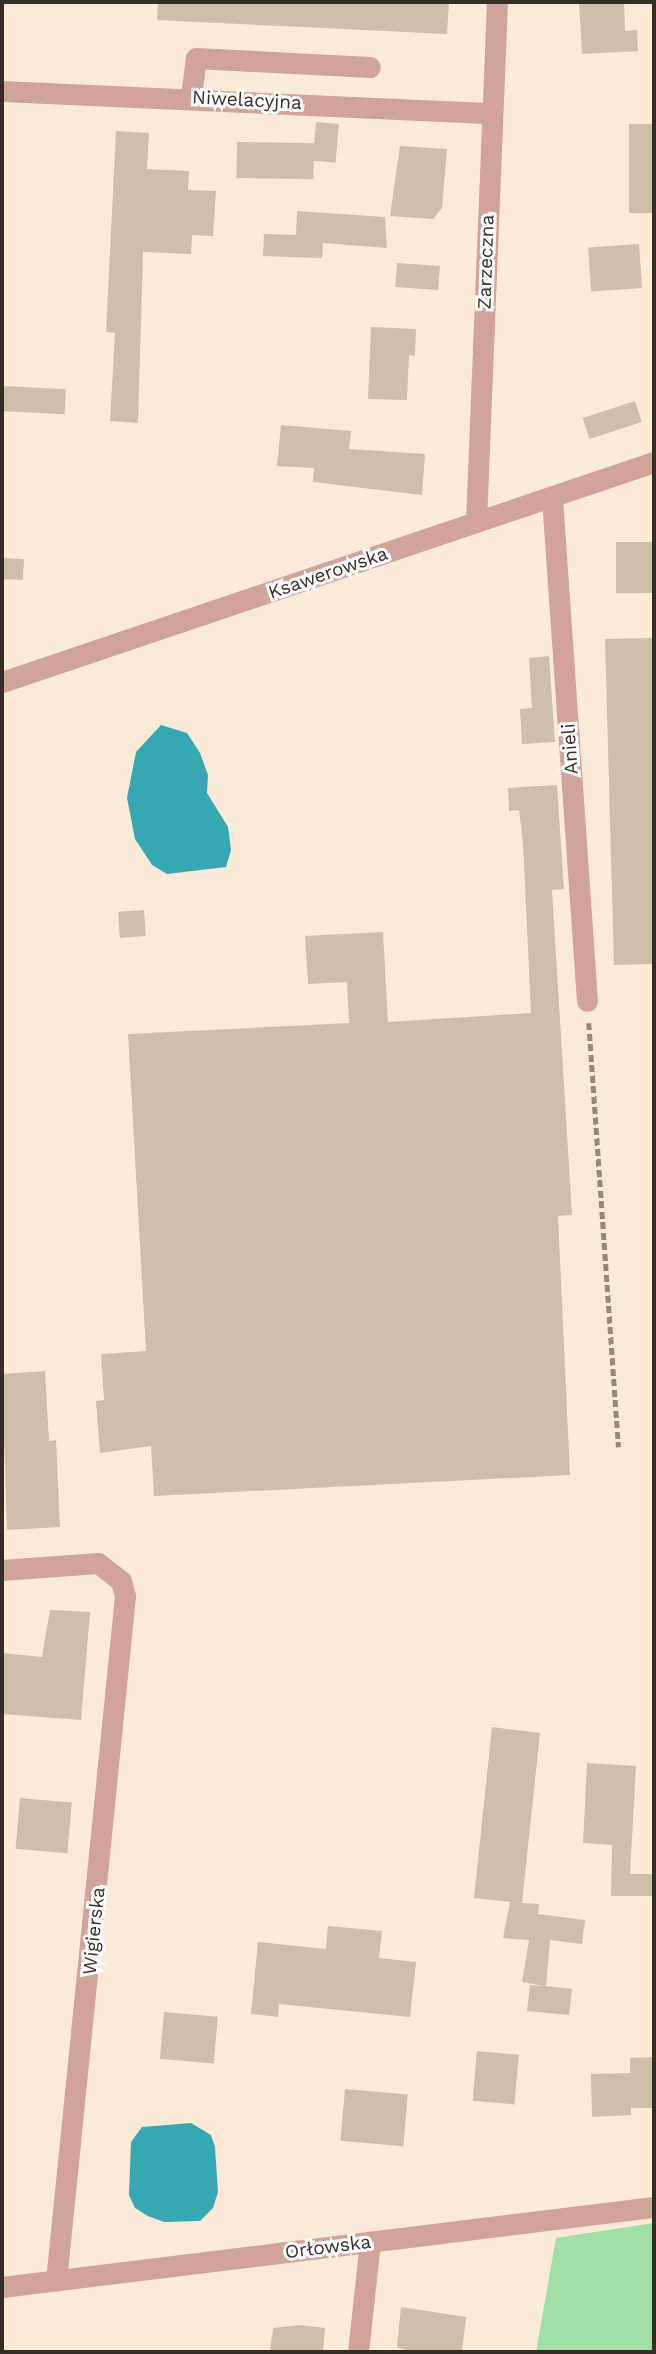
<!DOCTYPE html>
<html>
<head>
<meta charset="utf-8">
<style>
	body { margin:0 }
	#map { position:relative; width:656px; height:2354px; overflow:hidden; background:#fbead7; font-family:"Work Sans",sans-serif }
	div>[style] { position:absolute }
	.green>* { inset:0; background:#a1dfa6 }
	.water>* { inset:0; background:#35a8b2 }
	.building>* { inset:0; background:#cebeac; transform-origin:0 0 }
	.path>* { height:4.5px; margin-top:-2.25px; transform-origin:0; background:repeating-linear-gradient(90deg,#94887c 0 7px,transparent 0 10.5px) }
	.minor>* { height:21px; margin:-10.5px; padding:0 10.5px; transform-origin:10.5px; border-radius:10.5px; background:#d1a39a }
	span { translate:-50% -50%; white-space:nowrap; text-align:center; line-height:1.15; -webkit-text-stroke:6px #fff; paint-order:stroke }
	.street-label { font-size:19px; color:#352e27 }
	.frame { position:absolute; inset:0; border:4px solid #352e27; pointer-events:none }
</style>
</head>
<body>
<div id="map">
	<div class="green">
		<i style="clip-path:polygon(654px 2223px,654px 2352px,536px 2352px,556px 2238px)"></i>
	</div>
	<div class="water">
		<i style="clip-path:polygon(161px 725px,187px 733px,200px 753px,208px 775px,207px 793px,228px 827px,231px 850px,226px 867px,167px 874px,152px 865px,135px 839px,127px 798px,136px 752px)"></i>
		<i style="clip-path:polygon(191px 2123px,211px 2135px,215px 2147px,218px 2192px,213px 2208px,200px 2221px,164px 2222px,148px 2216px,135px 2208px,129px 2195px,131px 2142px,142px 2127px)"></i>
	</div>
	<div class="building">
		<i style="clip-path:polygon(158px 2px,449px 2px,447px 34px,157px 20px)"></i>
		<i style="clip-path:polygon(579px 2px,624px 2px,625px 31px,637px 30px,638px 51px,582px 54px)"></i>
		<i style="left:316px;top:122px;width:23px;height:39px;rotate:5deg"></i>
		<i style="left:629px;top:124px;width:25px;height:89px"></i>
		<i style="clip-path:polygon(116px 131px,149px 133px,147px 169px,189px 171px,188px 190px,216px 191px,213px 236px,192px 235px,191px 254px,143px 252px,138px 423px,110px 421px,115px 333px,106px 332px)"></i>
		<i style="left:237px;top:142px;width:77px;height:36px;rotate:1deg"></i>
		<i style="clip-path:polygon(400px 146px,447px 149px,442px 208px,433px 219px,390px 216px)"></i>
		<i style="clip-path:polygon(297px 211px,385px 217px,387px 248px,323px 243px,322px 258px,263px 256px,264px 234px,296px 235px)"></i>
		<i style="left:639px;top:244px;width:44px;height:51px;rotate:86deg"></i>
		<i style="left:397px;top:263px;width:43px;height:24px;rotate:4deg"></i>
		<i style="clip-path:polygon(371px 327px,416px 329px,415px 356px,409px 355px,407px 400px,368px 399px)"></i>
		<i style="left:2px;top:386px;width:64px;height:25px;rotate:3deg"></i>
		<i style="left:635px;top:401px;width:22px;height:55px;rotate:72deg"></i>
		<i style="clip-path:polygon(281px 425px,351px 431px,349px 449px,425px 454px,422px 495px,313px 482px,314px 468px,277px 466px)"></i>
		<i style="left:654px;top:542px;width:51px;height:38px;rotate:90deg"></i>
		<i style="left:2px;top:558px;width:22px;height:21px;rotate:3deg"></i>
		<i style="clip-path:polygon(654px 638px,654px 964px,614px 965px,605px 639px)"></i>
		<i style="clip-path:polygon(549px 656px,555px 742px,522px 744px,520px 709px,532px 708px,529px 658px)"></i>
		<i style="clip-path:polygon(557px 785px,564px 889px,552px 890px,572px 1215px,558px 1216px,570px 1475px,154px 1496px,151px 1446px,100px 1453px,96px 1401px,104px 1400px,101px 1354px,146px 1351px,128px 1034px,349px 1023px,347px 982px,308px 984px,305px 936px,383px 932px,388px 1022px,531px 1013px,523px 843px,519px 810px,509px 811px,508px 788px)"></i>
		<i style="left:144px;top:910px;width:26px;height:26px;rotate:86deg"></i>
		<i style="clip-path:polygon(45px 1371px,49px 1441px,56px 1440px,60px 1527px,7px 1530px,2px 1374px)"></i>
		<i style="clip-path:polygon(50px 1610px,90px 1612px,81px 1720px,2px 1714px,2px 1653px,42px 1657px)"></i>
		<i style="clip-path:polygon(492px 1727px,540px 1733px,522px 1903px,539px 1904px,538px 1914px,585px 1920px,582px 1944px,550px 1940px,546px 1986px,572px 1989px,569px 2015px,527px 2011px,530px 1985px,545px 1986px,522px 1982px,529px 1940px,503px 1938px,510px 1902px,474px 1898px)"></i>
		<i style="clip-path:polygon(587px 1763px,636px 1766px,630px 1874px,654px 1874px,654px 1896px,611px 1896px,612px 1845px,583px 1843px)"></i>
		<i style="left:20px;top:1798px;width:52px;height:51px;rotate:5deg"></i>
		<i style="clip-path:polygon(328px 1926px,382px 1931px,379px 1958px,416px 1962px,410px 2017px,279px 2004px,278px 2017px,251px 2014px,258px 1942px,326px 1949px)"></i>
		<i style="left:164px;top:2012px;width:54px;height:47px;rotate:5deg"></i>
		<i style="left:477px;top:2051px;width:42px;height:50px;rotate:5deg"></i>
		<i style="clip-path:polygon(654px 2057px,654px 2108px,631px 2108px,631px 2115px,592px 2117px,591px 2074px,630px 2073px,630px 2058px)"></i>
		<i style="left:345px;top:2089px;width:63px;height:52px;rotate:5deg"></i>
		<i style="clip-path:polygon(401px 2307px,466px 2317px,462px 2352px,412px 2352px,397px 2347px)"></i>
		<i style="clip-path:polygon(299px 2325px,325px 2328px,323px 2352px,270px 2352px,273px 2328px)"></i>
	</div>
	<div class="path">
		<i style="left:589px;top:1023px;width:425px;rotate:86deg"></i>
	</div>
	<div class="minor">
		<i style="left:2px;top:91px;width:490px;rotate:2.6deg"></i>
		<i style="left:191px;top:97px;width:39px;rotate:-83deg"></i>
		<i style="left:196px;top:58px;width:174px;rotate:3deg"></i>
		<i style="left:552px;top:498px;width:504px;rotate:86.02deg"></i>
		<i style="left:476px;top:522px;width:520px;rotate:-87.69deg"></i>
		<i style="left:2px;top:682px;width:688px;rotate:-18.65deg"></i>
		<i style="left:2px;top:1570px;width:96px;rotate:-4.2deg"></i>
		<i style="left:98px;top:1563px;width:29px;rotate:38deg"></i>
		<i style="left:121px;top:1581px;width:16px;rotate:75deg"></i>
		<i style="left:125px;top:1596px;width:688px;rotate:95.75deg"></i>
		<i style="left:2px;top:2287px;width:657px;rotate:-7deg"></i>
		<i style="left:358px;top:2352px;width:111px;rotate:-83.8deg"></i>
	</div>
	<div class="street-label">
		<span style="left:247px;top:100px;rotate:3deg">Niwelacyjna</span>
		<span style="left:486px;top:262px;rotate:-88deg">Zarzeczna</span>
		<span style="left:328px;top:573px;rotate:-19deg">Ksawerowska</span>
		<span style="left:570px;top:749px;rotate:-94deg">Anieli</span>
		<span style="left:94px;top:1931px;rotate:-84deg">Wigierska</span>
		<span style="left:328px;top:2247px;rotate:-7deg">Orłowska</span>
	</div>
	<div class="frame"></div>
</div>
</body>
</html>
